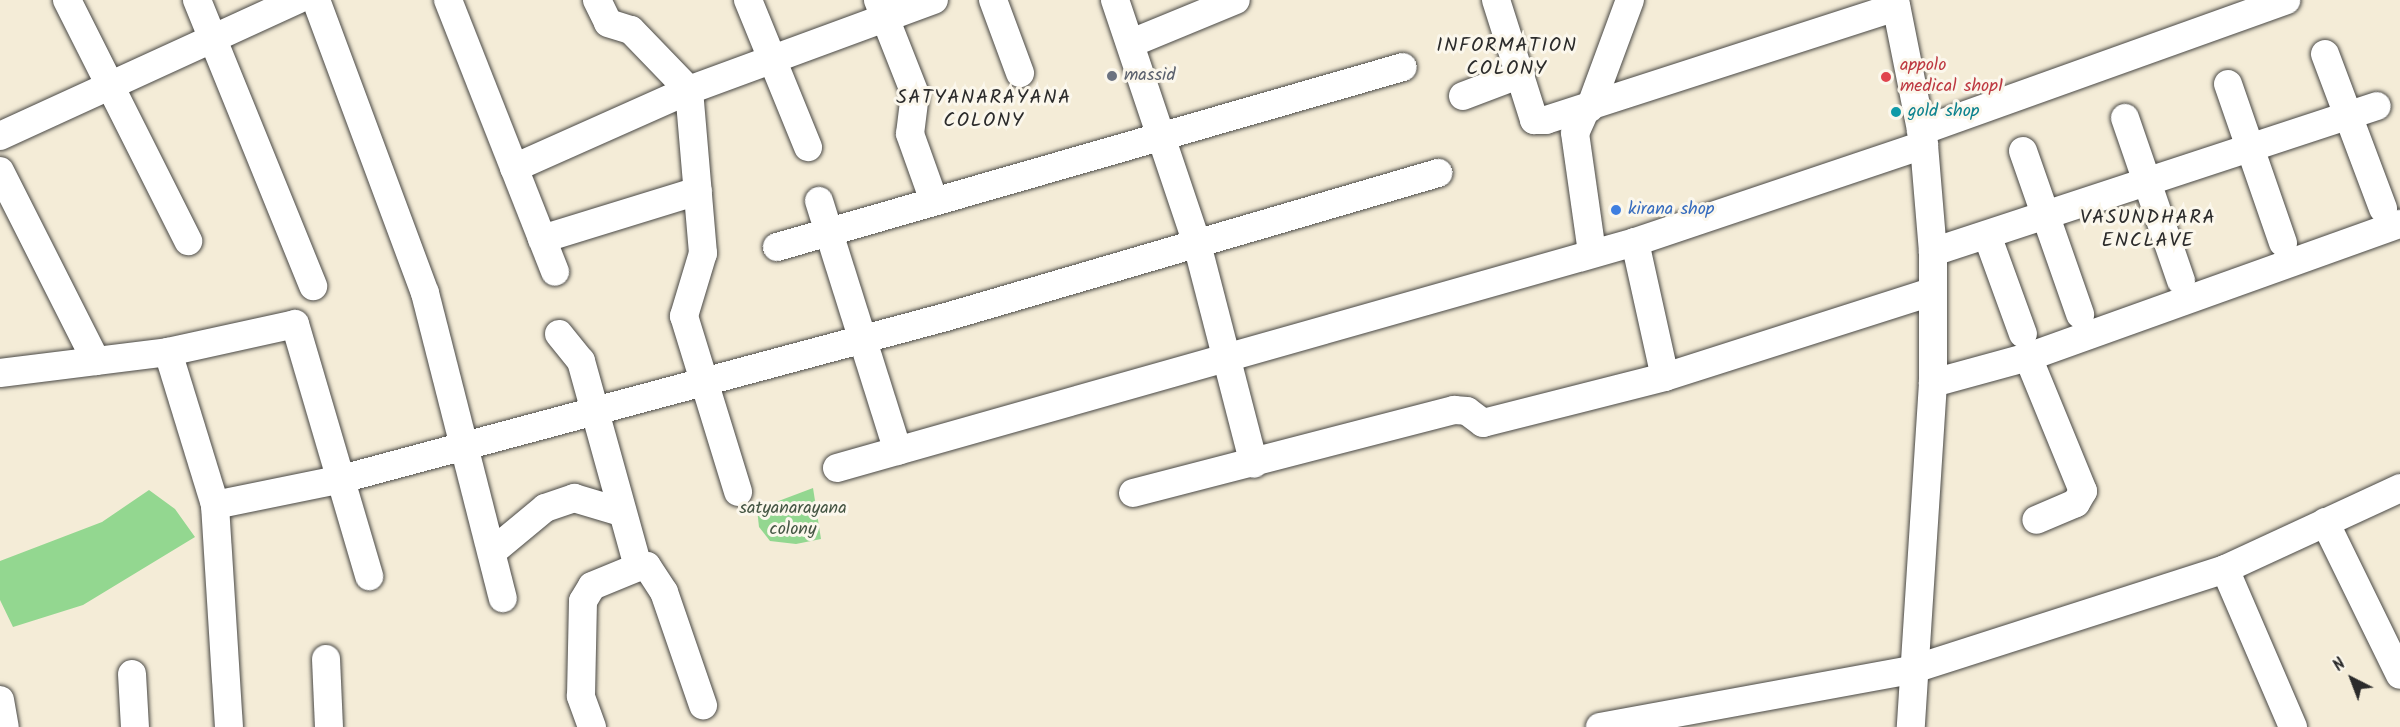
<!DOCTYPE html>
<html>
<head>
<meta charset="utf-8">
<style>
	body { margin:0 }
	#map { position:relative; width:2400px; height:727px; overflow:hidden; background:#f4ecd7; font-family:Kalam,sans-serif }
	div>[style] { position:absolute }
	.green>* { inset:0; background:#93d790 }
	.roads { filter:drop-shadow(0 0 2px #494845) drop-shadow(0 0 2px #494845) }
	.minor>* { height:28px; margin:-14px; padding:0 14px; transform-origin:14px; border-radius:14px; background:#fff }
	.dots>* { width:16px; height:16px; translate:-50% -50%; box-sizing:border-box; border:3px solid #fbf7ec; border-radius:50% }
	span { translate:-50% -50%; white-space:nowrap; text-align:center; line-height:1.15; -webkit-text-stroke:6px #fbf7ec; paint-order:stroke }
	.health-label { font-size:18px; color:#be3a42 }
	.left { translate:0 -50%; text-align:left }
	.worship-label { font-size:18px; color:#5b616d }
	.culture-label { font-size:18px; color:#0d838f }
	.shop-label { font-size:18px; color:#366cbe }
	.park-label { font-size:18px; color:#455644 }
	.neighbourhood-label { font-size:20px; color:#2b2b2b; letter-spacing:1.5px }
	.north { position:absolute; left:2322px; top:649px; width:60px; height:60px; -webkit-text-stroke:4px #fbf7ec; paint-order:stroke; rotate:318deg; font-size:16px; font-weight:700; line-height:24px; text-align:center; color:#2b2b2b }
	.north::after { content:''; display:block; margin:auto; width:21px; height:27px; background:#2b2b2b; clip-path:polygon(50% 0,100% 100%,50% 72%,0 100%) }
</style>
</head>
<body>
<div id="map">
	<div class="green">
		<i style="clip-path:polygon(813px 488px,821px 539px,796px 544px,770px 541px,759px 527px,757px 509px)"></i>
		<i style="clip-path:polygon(149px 490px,175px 509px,195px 537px,83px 605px,13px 627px,0 600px,0 561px,102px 522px)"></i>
	</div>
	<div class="roads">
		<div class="minor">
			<i style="left:67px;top:0;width:270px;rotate:63.3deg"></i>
			<i style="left:197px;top:0;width:309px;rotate:67.9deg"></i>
			<i style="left:316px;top:0;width:313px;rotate:69.6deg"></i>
			<i style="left:425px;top:293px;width:315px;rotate:75.7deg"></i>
			<i style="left:448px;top:0;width:292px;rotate:68.5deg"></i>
			<i style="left:597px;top:0;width:25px;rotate:64deg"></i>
			<i style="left:608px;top:23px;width:24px;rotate:17deg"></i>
			<i style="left:631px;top:30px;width:83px;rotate:46deg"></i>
			<i style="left:689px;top:90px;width:261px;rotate:-20.2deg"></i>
			<i style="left:748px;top:0;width:159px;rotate:67.8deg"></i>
			<i style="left:878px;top:0;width:101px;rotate:68.5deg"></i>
			<i style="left:915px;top:94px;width:40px;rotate:97.1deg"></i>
			<i style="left:910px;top:134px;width:71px;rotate:70.3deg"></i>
			<i style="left:993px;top:0;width:78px;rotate:69.7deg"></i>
			<i style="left:1115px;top:0;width:253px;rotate:71.4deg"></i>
			<i style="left:1196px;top:240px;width:231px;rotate:75.5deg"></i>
			<i style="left:1496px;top:0;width:126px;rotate:72.4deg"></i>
			<i style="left:1534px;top:120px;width:12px"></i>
			<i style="left:1546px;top:120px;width:368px;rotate:-17.9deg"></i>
			<i style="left:1895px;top:0;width:148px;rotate:78.7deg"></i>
			<i style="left:1924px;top:145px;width:107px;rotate:85.2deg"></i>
			<i style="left:1933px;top:252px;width:131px;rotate:90deg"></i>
			<i style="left:1933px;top:383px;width:345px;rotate:93.7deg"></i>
			<i style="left:1134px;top:42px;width:110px;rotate:-22.4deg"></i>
			<i style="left:2325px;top:54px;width:165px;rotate:69.4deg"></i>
			<i style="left:2228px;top:84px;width:168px;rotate:70.9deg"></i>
			<i style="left:1463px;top:96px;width:62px;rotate:-20.8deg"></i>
			<i style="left:1590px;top:108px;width:115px;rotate:-69.7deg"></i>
			<i style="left:1585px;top:111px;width:24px;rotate:114deg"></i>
			<i style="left:1575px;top:133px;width:121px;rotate:81.9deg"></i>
			<i style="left:2125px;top:118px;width:172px;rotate:71deg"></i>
			<i style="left:1921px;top:131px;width:388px;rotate:-19.7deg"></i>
			<i style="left:0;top:136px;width:327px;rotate:-24.6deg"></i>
			<i style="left:2023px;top:151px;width:173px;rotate:70.7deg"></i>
			<i style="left:514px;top:168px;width:192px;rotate:-24deg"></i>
			<i style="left:689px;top:90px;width:164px;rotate:85.1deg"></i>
			<i style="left:703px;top:253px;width:66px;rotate:106.8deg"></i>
			<i style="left:684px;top:316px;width:184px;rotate:72.9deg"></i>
			<i style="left:0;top:171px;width:213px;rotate:63.2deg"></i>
			<i style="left:819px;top:201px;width:262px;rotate:72.5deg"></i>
			<i style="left:1987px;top:235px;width:105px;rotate:70deg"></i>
			<i style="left:542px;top:239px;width:163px;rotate:-17.1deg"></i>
			<i style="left:1635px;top:242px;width:138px;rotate:77.5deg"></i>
			<i style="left:1665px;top:377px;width:279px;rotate:-17.7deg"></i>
			<i style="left:777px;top:247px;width:651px;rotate:-16.04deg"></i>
			<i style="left:1933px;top:252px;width:467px;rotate:-18.2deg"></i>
			<i style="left:559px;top:334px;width:35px;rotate:51deg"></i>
			<i style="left:581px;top:361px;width:214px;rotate:74.5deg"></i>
			<i style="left:168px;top:352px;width:160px;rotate:72.9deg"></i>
			<i style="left:215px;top:505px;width:222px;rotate:86.4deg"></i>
			<i style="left:2028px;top:357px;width:145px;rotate:67.7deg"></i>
			<i style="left:2083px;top:491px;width:14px;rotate:120deg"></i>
			<i style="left:2076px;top:503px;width:43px;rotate:157deg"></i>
			<i style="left:0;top:373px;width:169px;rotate:-7.1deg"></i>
			<i style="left:168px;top:352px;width:130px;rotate:-12.4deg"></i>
			<i style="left:295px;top:324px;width:263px;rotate:73.6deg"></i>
			<i style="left:1933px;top:383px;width:98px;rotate:-15.3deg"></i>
			<i style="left:2028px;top:357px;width:395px;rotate:-19.7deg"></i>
			<i style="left:837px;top:468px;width:829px;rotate:-15.81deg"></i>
			<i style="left:1635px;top:242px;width:305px;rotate:-18.6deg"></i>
			<i style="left:1133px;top:493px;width:332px;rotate:-14.5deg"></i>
			<i style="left:1454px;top:410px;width:13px;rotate:4deg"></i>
			<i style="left:1467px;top:411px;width:20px;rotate:37deg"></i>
			<i style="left:1483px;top:423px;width:188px;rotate:-14.2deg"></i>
			<i style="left:215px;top:505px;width:126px;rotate:-11.5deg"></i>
			<i style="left:338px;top:480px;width:629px;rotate:-15.01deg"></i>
			<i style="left:946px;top:317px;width:513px;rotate:-16.31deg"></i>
			<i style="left:2325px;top:522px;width:170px;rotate:63.9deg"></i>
			<i style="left:492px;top:552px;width:69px;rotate:-39.7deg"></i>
			<i style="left:545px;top:508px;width:31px;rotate:-19deg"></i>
			<i style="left:574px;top:498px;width:49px;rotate:16.6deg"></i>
			<i style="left:2225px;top:569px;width:172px;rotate:66.7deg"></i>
			<i style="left:326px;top:659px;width:68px;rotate:87.5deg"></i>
			<i style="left:132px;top:674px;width:53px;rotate:86.8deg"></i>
			<i style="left:0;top:700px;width:27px;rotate:80deg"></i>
			<i style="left:592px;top:727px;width:33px;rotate:-110deg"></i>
			<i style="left:581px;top:696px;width:95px;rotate:-88.8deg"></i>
			<i style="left:583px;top:601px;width:17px;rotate:-59deg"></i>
			<i style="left:592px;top:586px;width:50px;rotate:-22.4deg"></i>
			<i style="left:638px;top:567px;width:9px;rotate:-6deg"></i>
			<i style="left:647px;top:566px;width:31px;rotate:57deg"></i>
			<i style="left:664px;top:592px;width:120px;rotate:71deg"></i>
			<i style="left:1600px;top:727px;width:316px;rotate:-10.4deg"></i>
			<i style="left:1911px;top:670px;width:330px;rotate:-17.8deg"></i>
			<i style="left:2225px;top:569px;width:193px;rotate:-24.8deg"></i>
		</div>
	</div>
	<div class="dots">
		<i style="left:1112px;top:76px;background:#6b7280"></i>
		<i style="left:1886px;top:77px;background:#e0444e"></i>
		<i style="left:1896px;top:112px;background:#0f9aa8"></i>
		<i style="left:1616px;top:210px;background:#3f7fe0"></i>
	</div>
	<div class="health-label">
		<span class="left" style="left:1900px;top:77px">appolo<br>medical shop1</span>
	</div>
	<div class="worship-label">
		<span class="left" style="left:1124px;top:76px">massid</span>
	</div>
	<div class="culture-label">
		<span class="left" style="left:1908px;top:112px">gold shop</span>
	</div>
	<div class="shop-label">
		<span class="left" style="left:1628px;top:210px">kirana shop</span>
	</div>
	<div class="park-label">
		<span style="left:793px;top:520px">satyanarayana<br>colony</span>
	</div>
	<div class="neighbourhood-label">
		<span style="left:1507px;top:58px">INFORMATION<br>COLONY</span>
		<span style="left:984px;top:110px">SATYANARAYANA<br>COLONY</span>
		<span style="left:2148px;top:230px">VASUNDHARA<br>ENCLAVE</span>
	</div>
	<div class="north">N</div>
</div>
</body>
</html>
